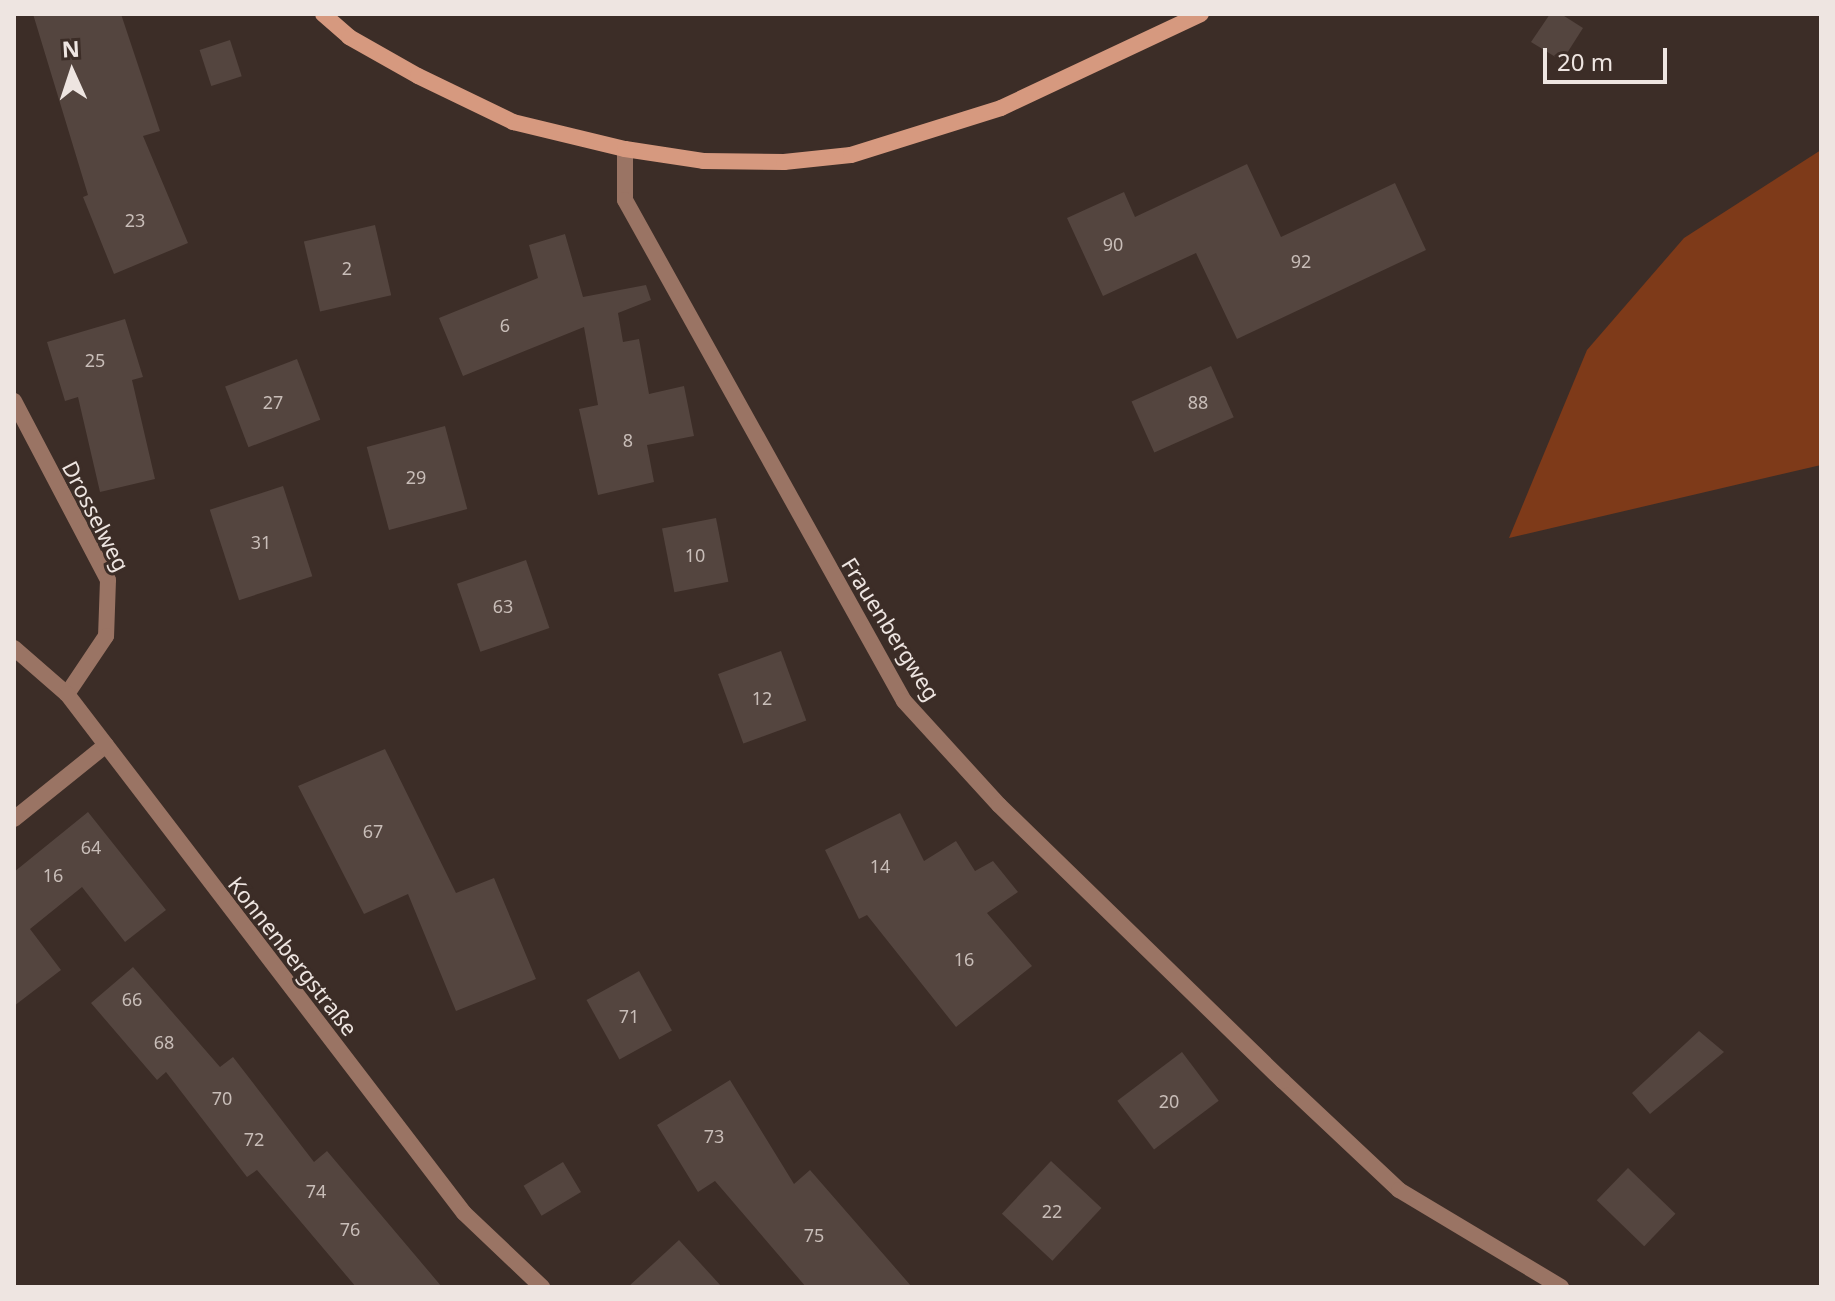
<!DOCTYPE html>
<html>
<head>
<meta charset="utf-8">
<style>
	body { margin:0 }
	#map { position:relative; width:1835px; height:1301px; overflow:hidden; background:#3c2d27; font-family:"Noto Sans",sans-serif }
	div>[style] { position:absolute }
	.green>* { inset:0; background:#7e3a19 }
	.building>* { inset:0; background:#54453f; transform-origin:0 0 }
	.lane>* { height:16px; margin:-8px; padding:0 8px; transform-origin:8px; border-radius:8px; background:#9a7464 }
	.street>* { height:16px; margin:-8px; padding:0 8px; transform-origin:8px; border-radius:8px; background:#9a7464 }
	.secondary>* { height:16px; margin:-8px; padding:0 8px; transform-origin:8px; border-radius:8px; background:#d6997f }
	span { translate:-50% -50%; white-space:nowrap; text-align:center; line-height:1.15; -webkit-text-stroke:6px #3c2d27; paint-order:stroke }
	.number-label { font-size:18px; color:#c8bdb8 }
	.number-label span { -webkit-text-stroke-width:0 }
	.street-label { font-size:22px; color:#eee5e1 }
	.frame { position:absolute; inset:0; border:16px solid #eee5e1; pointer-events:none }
	.north { position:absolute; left:32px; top:32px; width:80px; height:80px; -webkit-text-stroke:6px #3c2d27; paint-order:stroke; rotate:357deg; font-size:22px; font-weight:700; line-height:32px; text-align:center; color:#eee5e1 }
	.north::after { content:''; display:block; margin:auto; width:28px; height:36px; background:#eee5e1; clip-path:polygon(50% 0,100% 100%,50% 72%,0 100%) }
	.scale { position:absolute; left:1543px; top:48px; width:124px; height:36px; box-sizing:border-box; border:4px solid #eee5e1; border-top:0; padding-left:10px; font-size:24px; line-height:28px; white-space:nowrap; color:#eee5e1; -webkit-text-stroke:6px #3c2d27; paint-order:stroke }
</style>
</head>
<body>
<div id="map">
	<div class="green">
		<i style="clip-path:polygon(1821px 150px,1821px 465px,1509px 538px,1587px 350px,1684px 238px)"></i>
	</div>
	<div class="building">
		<i style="clip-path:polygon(33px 14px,121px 14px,160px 131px,143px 136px,188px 243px,114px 274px,83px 197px,88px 195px)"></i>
		<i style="clip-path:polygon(1550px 14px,1561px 14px,1583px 28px,1562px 61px,1531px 42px)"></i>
		<i style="left:230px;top:40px;width:38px;height:32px;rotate:72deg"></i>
		<i style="clip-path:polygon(1247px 164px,1281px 237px,1395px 183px,1426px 250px,1237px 339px,1196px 253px,1103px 296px,1067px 218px,1124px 192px,1135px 217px)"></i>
		<i style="left:375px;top:225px;width:72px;height:73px;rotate:77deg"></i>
		<i style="clip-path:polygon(565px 234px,583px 297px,646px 285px,651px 300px,618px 313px,623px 342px,639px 339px,649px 394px,684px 386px,694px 436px,647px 445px,654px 482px,598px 495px,579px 409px,598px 405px,584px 327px,463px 376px,439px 318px,538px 278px,529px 245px)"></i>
		<i style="clip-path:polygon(125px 319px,143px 377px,132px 380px,155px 479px,100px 492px,78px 397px,65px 401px,47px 342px)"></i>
		<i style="left:297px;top:359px;width:65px;height:77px;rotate:69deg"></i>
		<i style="left:1211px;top:366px;width:56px;height:87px;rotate:66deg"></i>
		<i style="left:445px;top:426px;width:86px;height:81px;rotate:75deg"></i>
		<i style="left:283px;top:486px;width:95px;height:77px;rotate:72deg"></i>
		<i style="left:716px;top:518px;width:65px;height:55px;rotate:79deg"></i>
		<i style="left:526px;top:560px;width:72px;height:73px;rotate:71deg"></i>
		<i style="left:781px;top:651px;width:74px;height:67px;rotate:70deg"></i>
		<i style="clip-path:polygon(385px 749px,456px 893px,494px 878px,536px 979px,456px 1011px,408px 894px,364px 914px,298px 786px)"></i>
		<i style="clip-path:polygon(88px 812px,166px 910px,125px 942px,82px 887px,30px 929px,61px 970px,14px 1006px,14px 872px)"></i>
		<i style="clip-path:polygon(900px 813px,924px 861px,956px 841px,975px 871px,993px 861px,1018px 892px,987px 913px,1032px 966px,956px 1027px,867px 915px,859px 919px,825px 850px)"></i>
		<i style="clip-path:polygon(133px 967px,220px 1067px,233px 1057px,314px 1162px,327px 1151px,442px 1287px,356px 1287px,257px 1170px,247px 1177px,166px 1072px,157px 1080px,91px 1003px)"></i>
		<i style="left:639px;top:971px;width:68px;height:60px;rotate:61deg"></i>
		<i style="clip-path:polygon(1699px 1031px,1724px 1052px,1650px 1114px,1632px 1093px)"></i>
		<i style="left:1182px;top:1052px;width:61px;height:81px;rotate:53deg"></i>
		<i style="clip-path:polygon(730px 1080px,794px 1184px,810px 1170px,912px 1287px,806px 1287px,715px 1181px,698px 1192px,657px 1125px)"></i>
		<i style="left:1051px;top:1161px;width:69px;height:72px;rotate:43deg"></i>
		<i style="left:563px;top:1162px;width:35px;height:46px;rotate:59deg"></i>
		<i style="left:1628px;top:1168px;width:66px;height:45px;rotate:44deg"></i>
		<i style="clip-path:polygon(679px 1240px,722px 1287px,628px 1287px)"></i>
	</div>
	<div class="lane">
		<i style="left:14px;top:819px;width:118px;rotate:-38.8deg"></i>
		<i style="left:1283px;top:1081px;width:159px;rotate:43.2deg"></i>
		<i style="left:1399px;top:1190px;width:189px;rotate:30.9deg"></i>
	</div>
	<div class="street">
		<i style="left:625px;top:149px;width:51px;rotate:90deg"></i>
		<i style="left:625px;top:200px;width:573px;rotate:60.89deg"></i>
		<i style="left:904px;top:701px;width:141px;rotate:47.6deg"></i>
		<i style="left:999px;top:805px;width:396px;rotate:44.2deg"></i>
		<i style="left:14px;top:401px;width:202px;rotate:62.3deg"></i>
		<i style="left:108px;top:580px;width:56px;rotate:92deg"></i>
		<i style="left:106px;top:636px;width:70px;rotate:123.9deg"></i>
		<i style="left:14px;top:648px;width:70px;rotate:41deg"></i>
		<i style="left:67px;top:694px;width:653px;rotate:52.59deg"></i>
		<i style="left:464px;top:1213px;width:108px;rotate:43.5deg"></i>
	</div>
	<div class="secondary">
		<i style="left:323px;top:14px;width:35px;rotate:41deg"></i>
		<i style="left:349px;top:37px;width:79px;rotate:29.5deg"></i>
		<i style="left:418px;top:76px;width:106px;rotate:25.8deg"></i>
		<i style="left:513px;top:122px;width:115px;rotate:13.6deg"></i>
		<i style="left:625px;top:149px;width:79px;rotate:8.7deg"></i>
		<i style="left:703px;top:161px;width:81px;rotate:0.7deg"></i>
		<i style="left:784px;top:162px;width:67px;rotate:-6deg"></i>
		<i style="left:851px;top:155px;width:157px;rotate:-17.4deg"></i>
		<i style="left:1001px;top:108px;width:221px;rotate:-25.2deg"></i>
	</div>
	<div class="number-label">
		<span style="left:135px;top:220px">23</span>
		<span style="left:1113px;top:244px">90</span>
		<span style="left:1301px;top:261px">92</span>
		<span style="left:347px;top:268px">2</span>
		<span style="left:505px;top:325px">6</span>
		<span style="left:95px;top:360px">25</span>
		<span style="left:273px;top:402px">27</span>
		<span style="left:1198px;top:402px">88</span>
		<span style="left:628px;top:440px">8</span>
		<span style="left:416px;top:477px">29</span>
		<span style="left:261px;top:542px">31</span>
		<span style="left:695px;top:555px">10</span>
		<span style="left:503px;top:606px">63</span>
		<span style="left:762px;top:698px">12</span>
		<span style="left:373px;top:831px">67</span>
		<span style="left:91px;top:847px">64</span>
		<span style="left:880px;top:866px">14</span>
		<span style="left:53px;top:875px">16</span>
		<span style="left:964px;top:959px">16</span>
		<span style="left:132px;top:999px">66</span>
		<span style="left:629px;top:1016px">71</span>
		<span style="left:164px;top:1042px">68</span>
		<span style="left:222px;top:1098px">70</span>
		<span style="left:1169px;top:1101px">20</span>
		<span style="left:714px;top:1136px">73</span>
		<span style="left:254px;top:1139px">72</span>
		<span style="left:316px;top:1191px">74</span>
		<span style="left:1052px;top:1211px">22</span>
		<span style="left:350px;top:1229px">76</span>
		<span style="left:814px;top:1235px">75</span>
	</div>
	<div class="street-label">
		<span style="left:96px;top:516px;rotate:63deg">Drosselweg</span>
		<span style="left:891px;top:629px;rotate:58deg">Frauenbergweg</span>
		<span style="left:293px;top:956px;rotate:52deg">Konnenbergstraße</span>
	</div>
	<div class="frame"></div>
	<div class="north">N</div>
	<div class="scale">20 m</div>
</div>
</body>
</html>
